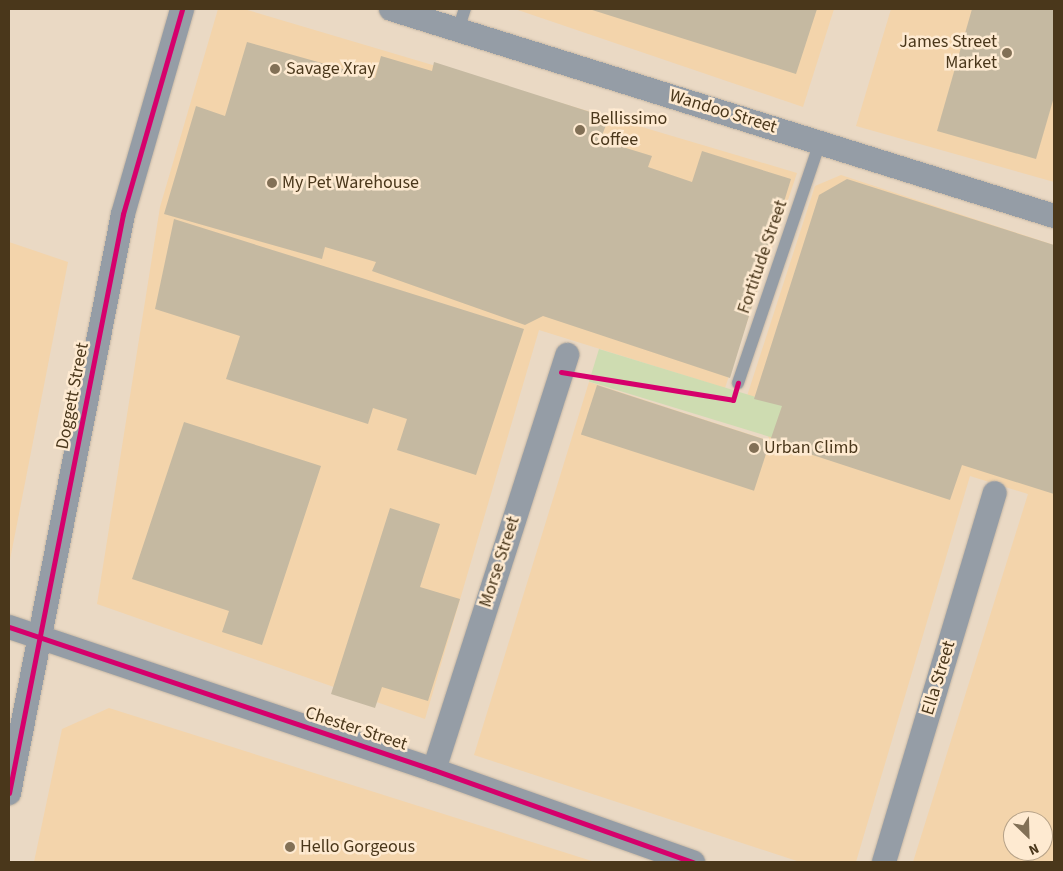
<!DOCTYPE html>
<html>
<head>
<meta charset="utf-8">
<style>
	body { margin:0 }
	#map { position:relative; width:1063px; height:871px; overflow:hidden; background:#ead9c4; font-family:"Source Sans 3",sans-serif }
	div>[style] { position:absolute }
	.built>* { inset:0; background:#f3d4ab }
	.green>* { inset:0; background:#cedcb1; transform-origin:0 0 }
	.building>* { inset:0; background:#c5b9a1; transform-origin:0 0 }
	.roads { filter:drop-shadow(0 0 1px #c7b8a5) drop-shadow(0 0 1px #c7b8a5) }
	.service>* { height:12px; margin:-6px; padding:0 6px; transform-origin:6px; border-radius:6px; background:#959da6 }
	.minor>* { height:24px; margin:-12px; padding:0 12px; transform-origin:12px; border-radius:12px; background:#959da6 }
	.cycleway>* { height:5px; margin:-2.5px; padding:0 2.5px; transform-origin:2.5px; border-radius:2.5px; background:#d6006c }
	.dots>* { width:14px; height:14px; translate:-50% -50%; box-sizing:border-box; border:2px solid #feead1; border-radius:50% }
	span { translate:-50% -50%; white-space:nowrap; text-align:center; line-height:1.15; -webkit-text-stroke:5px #feead1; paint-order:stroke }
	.poi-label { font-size:18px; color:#4a371b }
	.right { translate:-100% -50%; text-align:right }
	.left { translate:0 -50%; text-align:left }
	.street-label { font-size:18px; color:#4a371b }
	.frame { position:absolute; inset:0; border:10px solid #4a371b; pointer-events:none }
	.north { position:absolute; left:1003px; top:811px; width:50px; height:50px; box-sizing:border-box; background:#feead1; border:1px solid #b6a288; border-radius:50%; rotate:156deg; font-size:14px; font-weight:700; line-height:20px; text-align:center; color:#4a371b }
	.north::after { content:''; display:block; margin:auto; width:18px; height:22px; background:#827056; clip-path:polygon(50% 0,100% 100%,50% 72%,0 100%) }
</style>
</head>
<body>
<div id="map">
	<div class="built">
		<i style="clip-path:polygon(218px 9px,244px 9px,797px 173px,725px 388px,539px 330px,425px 719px,97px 604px,160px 207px)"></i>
		<i style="clip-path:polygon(515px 9px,834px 9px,803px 107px)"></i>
		<i style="clip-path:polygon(891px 9px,1054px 9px,1054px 182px,856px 126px)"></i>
		<i style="clip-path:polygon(evenodd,841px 175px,1054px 245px,1054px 862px,913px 862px,1028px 494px,970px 476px,856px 862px,800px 862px,474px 755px,589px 382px,770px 441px,754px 399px,747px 396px,815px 186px,841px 175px,1013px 821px,1043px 821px,1043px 851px,1013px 851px,1013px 821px)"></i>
		<i style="clip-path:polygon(9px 242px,68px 262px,9px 565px)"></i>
		<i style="clip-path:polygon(109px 708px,595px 862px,34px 862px,62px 729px)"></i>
	</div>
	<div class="green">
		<i style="left:599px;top:349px;width:192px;height:34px;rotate:17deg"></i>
	</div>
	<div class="building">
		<i style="clip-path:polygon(589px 9px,817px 9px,796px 74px)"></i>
		<i style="clip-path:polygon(972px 9px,1054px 9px,1054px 97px,1036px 159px,937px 131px)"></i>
		<i style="clip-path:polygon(247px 42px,375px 78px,381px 56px,432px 71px,434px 62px,609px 118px,600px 140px,652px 156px,648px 167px,692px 182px,702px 151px,791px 179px,730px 378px,543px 316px,525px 325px,372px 271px,376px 262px,325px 247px,322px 259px,164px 214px,196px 106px,225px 116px)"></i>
		<i style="clip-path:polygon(847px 179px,1054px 245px,1054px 494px,962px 465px,950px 500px,770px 441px,782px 406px,754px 399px,819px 195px)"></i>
		<i style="clip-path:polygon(174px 219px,524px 329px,476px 475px,397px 450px,407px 419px,373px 408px,368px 424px,226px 379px,240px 336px,155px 309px)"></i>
		<i style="left:597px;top:385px;width:182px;height:52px;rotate:18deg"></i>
		<i style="clip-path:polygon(184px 422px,321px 466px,262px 645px,222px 632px,229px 611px,132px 579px)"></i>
		<i style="clip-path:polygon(390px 508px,440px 524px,420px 587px,460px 599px,428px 701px,382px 687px,375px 708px,331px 694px)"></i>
	</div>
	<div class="roads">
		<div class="service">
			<i style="left:458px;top:30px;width:22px;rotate:-72deg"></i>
			<i style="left:738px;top:383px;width:255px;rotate:-71.2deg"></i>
		</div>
		<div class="minor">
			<i style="left:391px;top:9px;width:695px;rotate:17.34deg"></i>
			<i style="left:9px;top:627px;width:448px;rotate:18.6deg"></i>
			<i style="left:434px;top:770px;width:275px;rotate:19.6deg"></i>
			<i style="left:434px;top:770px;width:436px;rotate:-72.2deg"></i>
			<i style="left:9px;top:793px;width:590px;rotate:-78.86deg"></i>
			<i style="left:123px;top:214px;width:213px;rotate:-73.9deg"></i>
			<i style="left:884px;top:862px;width:385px;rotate:-73.3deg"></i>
		</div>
	</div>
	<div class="cycleway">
		<i style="left:561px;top:372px;width:174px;rotate:9.2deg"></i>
		<i style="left:733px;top:400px;width:18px;rotate:-74deg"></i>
		<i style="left:9px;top:627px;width:448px;rotate:18.6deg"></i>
		<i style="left:434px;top:770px;width:275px;rotate:19.6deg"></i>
		<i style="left:9px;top:793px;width:590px;rotate:-78.86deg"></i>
		<i style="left:123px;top:214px;width:213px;rotate:-73.9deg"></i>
	</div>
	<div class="dots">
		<i style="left:1007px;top:53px;background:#827056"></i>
		<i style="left:275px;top:69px;background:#827056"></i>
		<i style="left:580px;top:130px;background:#827056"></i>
		<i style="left:272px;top:183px;background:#827056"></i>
		<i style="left:754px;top:448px;background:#827056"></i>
		<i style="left:290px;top:847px;background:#827056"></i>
	</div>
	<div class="poi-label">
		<span class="right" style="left:997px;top:53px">James Street<br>Market</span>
		<span class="left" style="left:286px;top:69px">Savage Xray</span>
		<span class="left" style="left:590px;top:130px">Bellissimo<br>Coffee</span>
		<span class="left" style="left:282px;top:183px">My Pet Warehouse</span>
		<span class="left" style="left:764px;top:448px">Urban Climb</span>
		<span class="left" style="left:300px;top:847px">Hello Gorgeous</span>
	</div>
	<div class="street-label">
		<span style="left:723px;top:112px;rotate:17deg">Wandoo Street</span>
		<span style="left:763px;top:257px;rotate:-71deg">Fortitude Street</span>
		<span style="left:73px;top:396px;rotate:-79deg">Doggett Street</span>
		<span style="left:500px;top:562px;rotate:-72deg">Morse Street</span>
		<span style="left:939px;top:678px;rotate:-73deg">Ella Street</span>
		<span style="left:356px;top:729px;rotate:18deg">Chester Street</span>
	</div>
	<div class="frame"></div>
	<div class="north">N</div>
</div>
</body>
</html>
